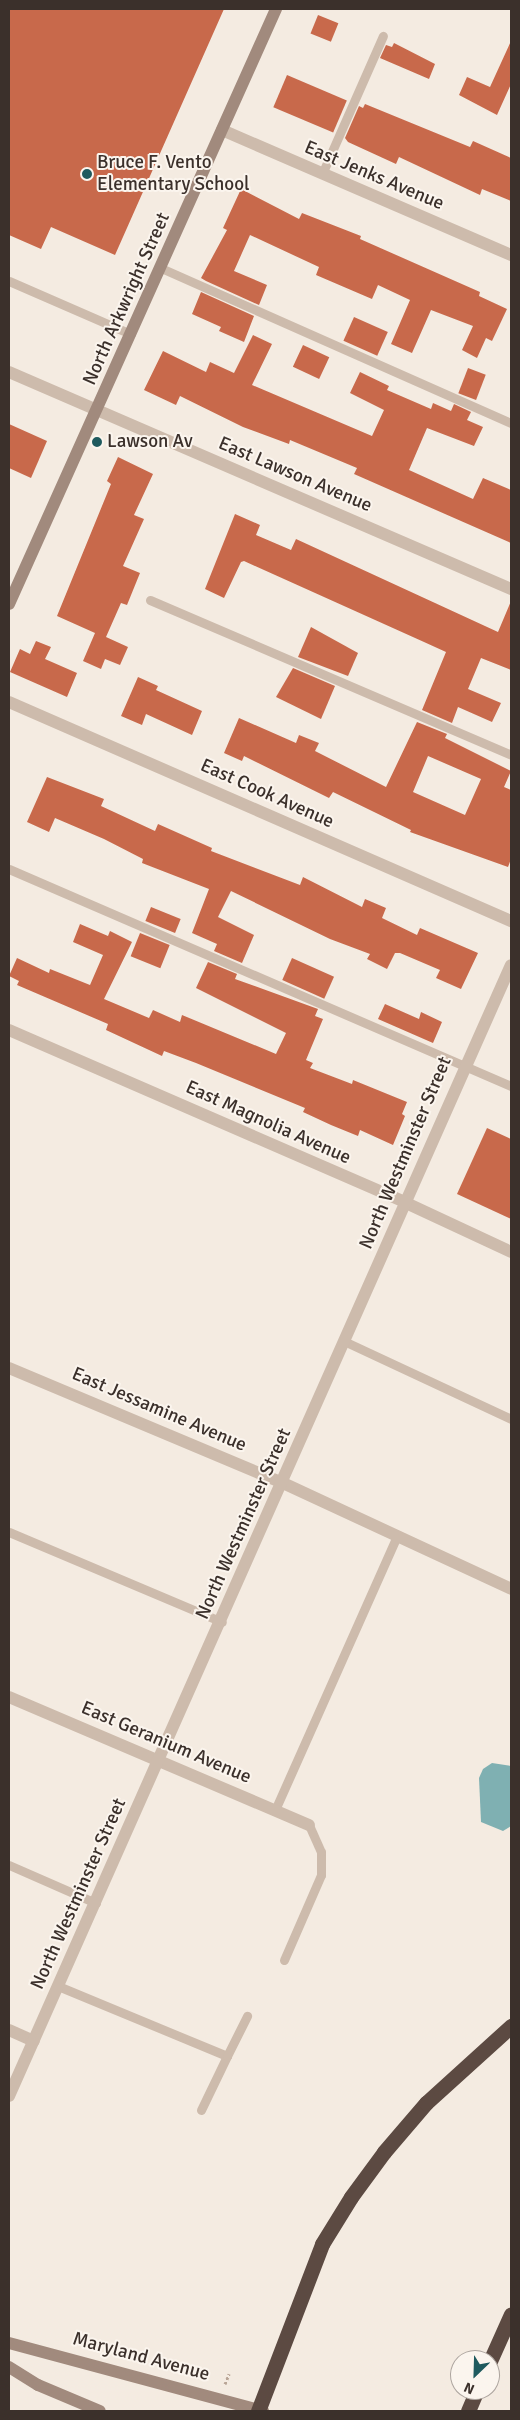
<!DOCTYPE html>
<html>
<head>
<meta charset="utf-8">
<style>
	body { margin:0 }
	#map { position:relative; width:520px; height:2420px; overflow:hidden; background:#f4ebe1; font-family:Signika,sans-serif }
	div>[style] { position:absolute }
	.water>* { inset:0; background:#7fb0b2 }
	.building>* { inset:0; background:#c8694b; transform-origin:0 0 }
	.path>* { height:3px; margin-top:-1.5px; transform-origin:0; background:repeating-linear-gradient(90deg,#b9a596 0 2.5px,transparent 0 5px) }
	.lane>* { height:9px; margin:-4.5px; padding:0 4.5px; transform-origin:4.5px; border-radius:4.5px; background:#cdbbac }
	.street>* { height:12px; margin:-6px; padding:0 6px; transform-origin:6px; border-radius:6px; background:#cdbbac }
	.secondary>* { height:12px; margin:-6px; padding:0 6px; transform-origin:6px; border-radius:6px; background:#a18a7d }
	.highway>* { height:15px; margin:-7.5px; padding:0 7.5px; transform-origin:7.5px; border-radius:7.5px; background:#5c4a42 }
	.dots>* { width:14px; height:14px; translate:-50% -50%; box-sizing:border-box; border:2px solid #fbf5ee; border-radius:50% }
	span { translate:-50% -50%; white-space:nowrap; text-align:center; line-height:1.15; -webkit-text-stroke:4px #fbf5ee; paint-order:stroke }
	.poi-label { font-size:19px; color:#3b302b }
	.left { translate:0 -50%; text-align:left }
	.street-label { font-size:19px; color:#3b302b }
	.frame { position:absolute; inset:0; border:10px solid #3b302b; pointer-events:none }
	.north { position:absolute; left:450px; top:2350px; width:50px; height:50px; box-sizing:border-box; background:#fbf5ee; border:1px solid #aea6a0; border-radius:50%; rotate:204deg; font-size:14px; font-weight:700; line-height:20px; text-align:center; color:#3b302b }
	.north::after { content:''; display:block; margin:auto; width:18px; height:22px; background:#1f5a5e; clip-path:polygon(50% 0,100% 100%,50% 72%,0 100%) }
</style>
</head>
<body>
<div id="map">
	<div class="water">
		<i style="clip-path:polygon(492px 1763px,511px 1766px,511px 1826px,503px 1831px,481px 1822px,479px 1778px,483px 1769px)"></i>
	</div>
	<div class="building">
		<i style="clip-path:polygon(9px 9px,224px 9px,115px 255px,51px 227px,41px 249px,9px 235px)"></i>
		<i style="left:318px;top:15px;width:22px;height:20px;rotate:22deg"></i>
		<i style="clip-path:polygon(511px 41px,511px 84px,497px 115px,459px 95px,467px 77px,490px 87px)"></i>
		<i style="clip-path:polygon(394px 43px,435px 64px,429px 79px,380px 58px,386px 45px,392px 47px)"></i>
		<i style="left:287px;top:75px;width:65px;height:35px;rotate:23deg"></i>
		<i style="clip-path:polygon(365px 104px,470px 147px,473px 141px,511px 158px,511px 201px,482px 189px,480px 195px,399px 157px,396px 164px,348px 142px,345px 138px,359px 106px,363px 108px)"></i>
		<i style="clip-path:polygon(241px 189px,299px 219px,302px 213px,361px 236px,360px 239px,480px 292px,479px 296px,507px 309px,492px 341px,486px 338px,477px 358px,462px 350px,473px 326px,431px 310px,412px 353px,391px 344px,410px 300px,378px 285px,372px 299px,316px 275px,319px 267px,250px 235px,234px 271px,267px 285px,259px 305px,206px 281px,201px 278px,227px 230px,223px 228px)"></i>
		<i style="clip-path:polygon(201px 292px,254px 316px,244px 342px,219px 331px,221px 327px,192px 314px)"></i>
		<i style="left:354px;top:317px;width:37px;height:26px;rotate:24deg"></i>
		<i style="clip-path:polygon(253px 335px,272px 344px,252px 385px,372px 436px,384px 410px,350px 393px,360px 372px,389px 386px,387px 390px,431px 409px,433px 403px,451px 411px,454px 404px,471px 412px,467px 420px,483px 427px,474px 446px,427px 428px,409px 470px,473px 499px,483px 478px,511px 490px,511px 543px,354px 474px,357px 468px,290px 440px,289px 444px,243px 427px,180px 396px,176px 405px,144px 390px,163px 351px,206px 372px,210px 362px,234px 373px)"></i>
		<i style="left:303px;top:345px;width:29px;height:24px;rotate:25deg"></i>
		<i style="left:468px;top:368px;width:19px;height:27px;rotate:21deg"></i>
		<i style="clip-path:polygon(9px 424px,47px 441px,31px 478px,9px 468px)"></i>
		<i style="clip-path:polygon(118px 457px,153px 474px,134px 515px,144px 519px,123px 566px,140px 573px,127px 605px,121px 603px,106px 637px,128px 647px,120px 665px,105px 659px,101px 669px,83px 661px,95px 633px,57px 616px,111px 484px,107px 481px)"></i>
		<i style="clip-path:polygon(235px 514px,260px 525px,256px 535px,291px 550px,296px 539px,498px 632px,511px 601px,511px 670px,481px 658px,468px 689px,501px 703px,492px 722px,458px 707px,452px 723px,422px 710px,446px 652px,424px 642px,244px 561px,241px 562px,224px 598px,205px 589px)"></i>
		<i style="clip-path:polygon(311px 627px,358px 653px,348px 676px,298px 657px)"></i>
		<i style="clip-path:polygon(36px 641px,51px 647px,45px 659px,77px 673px,67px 697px,10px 672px,20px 649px,30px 654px)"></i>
		<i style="clip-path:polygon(293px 668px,335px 686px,321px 719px,276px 697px)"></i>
		<i style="clip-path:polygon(138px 677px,158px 686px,156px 690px,202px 711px,192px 735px,146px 714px,142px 725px,121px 716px)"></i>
		<i style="clip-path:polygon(evenodd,239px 718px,296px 743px,299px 735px,319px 743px,315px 751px,386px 787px,417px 722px,447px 734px,445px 738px,511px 771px,504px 787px,511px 790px,511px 859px,508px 867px,410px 832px,411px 830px,333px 792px,329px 798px,244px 756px,242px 761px,224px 753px,239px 718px,428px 756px,481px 779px,465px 815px,413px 792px,428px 756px)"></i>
		<i style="clip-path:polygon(47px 777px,104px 799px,101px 806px,155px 831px,158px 824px,212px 848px,211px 851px,300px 885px,303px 877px,362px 907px,365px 899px,386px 908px,382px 918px,417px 935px,420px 928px,478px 953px,461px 989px,436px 978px,440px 970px,400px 953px,395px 953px,387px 969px,367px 959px,370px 954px,330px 939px,231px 891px,218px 917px,254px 935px,242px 963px,214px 951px,217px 944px,192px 933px,209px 889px,142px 863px,143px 859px,104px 839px,55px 818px,49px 832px,27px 822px)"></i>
		<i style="left:151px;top:907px;width:32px;height:15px;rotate:22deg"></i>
		<i style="clip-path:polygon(80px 924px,108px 936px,110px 931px,132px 942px,104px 999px,149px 1018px,153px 1010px,180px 1022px,182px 1015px,276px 1054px,286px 1033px,196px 988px,208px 962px,237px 974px,235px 979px,318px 1009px,315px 1016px,323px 1019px,306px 1060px,313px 1063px,310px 1068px,352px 1084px,353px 1080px,407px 1102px,402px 1114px,405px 1116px,393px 1145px,360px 1130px,358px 1136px,331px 1125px,303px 1112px,305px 1108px,196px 1063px,164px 1051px,162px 1056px,106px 1030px,108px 1024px,17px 985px,19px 981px,9px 976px,17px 958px,49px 973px,50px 969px,90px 985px,103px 955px,73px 942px)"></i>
		<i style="left:140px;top:933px;width:32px;height:25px;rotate:22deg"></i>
		<i style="left:292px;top:958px;width:46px;height:24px;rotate:24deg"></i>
		<i style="clip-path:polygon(385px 1004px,419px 1019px,421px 1012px,442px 1022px,433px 1043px,378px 1019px)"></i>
		<i style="clip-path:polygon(487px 1128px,511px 1139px,511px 1219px,457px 1194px)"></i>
	</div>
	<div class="path">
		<i style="left:225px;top:2384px;width:11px;rotate:-68deg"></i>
	</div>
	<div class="lane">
		<i style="left:322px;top:174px;width:151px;rotate:-66.2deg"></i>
		<i style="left:161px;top:268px;width:383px;rotate:23.9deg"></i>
		<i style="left:9px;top:281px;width:133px;rotate:23.5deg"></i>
		<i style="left:150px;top:600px;width:393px;rotate:23.2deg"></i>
		<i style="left:9px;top:869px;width:547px;rotate:23.38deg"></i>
		<i style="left:346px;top:1342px;width:182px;rotate:25deg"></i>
		<i style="left:9px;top:1532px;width:231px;rotate:22.9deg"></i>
		<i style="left:275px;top:1810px;width:300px;rotate:-66deg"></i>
		<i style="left:9px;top:1865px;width:95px;rotate:23.6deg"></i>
		<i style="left:284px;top:1960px;width:93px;rotate:-66.5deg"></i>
		<i style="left:321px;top:1875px;width:23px;rotate:-90deg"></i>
		<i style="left:321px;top:1852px;width:30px;rotate:-114deg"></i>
		<i style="left:58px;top:1986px;width:183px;rotate:22.5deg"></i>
		<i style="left:227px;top:2056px;width:60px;rotate:115.7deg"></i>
		<i style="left:227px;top:2056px;width:45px;rotate:-63.4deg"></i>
	</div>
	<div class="street">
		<i style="left:222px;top:130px;width:315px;rotate:23.4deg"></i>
		<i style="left:9px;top:372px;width:547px;rotate:23.38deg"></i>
		<i style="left:9px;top:702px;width:548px;rotate:23.57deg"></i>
		<i style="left:9px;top:1030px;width:431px;rotate:23.5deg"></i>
		<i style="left:404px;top:1202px;width:118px;rotate:25deg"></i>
		<i style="left:9px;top:1368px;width:297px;rotate:22.8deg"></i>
		<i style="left:283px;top:1483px;width:251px;rotate:24.9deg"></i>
		<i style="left:9px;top:1697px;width:326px;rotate:23.1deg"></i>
		<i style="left:9px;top:2030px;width:27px;rotate:24deg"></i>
		<i style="left:9px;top:2096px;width:1237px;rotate:-66.07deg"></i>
	</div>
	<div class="secondary">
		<i style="left:9px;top:604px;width:652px;rotate:-65.83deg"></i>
		<i style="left:9px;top:2343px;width:263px;rotate:15deg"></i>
		<i style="left:9px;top:2367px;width:34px;rotate:32deg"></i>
		<i style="left:38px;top:2385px;width:67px;rotate:22.8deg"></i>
	</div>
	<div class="highway">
		<i style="left:490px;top:2361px;width:51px;rotate:-65.9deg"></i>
		<i style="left:258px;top:2411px;width:179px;rotate:-69deg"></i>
		<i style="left:322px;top:2244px;width:55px;rotate:-58.3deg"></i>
		<i style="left:351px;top:2197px;width:56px;rotate:-53.7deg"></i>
		<i style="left:384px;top:2152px;width:65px;rotate:-49.4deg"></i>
		<i style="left:426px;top:2103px;width:115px;rotate:-42.2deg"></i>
		<i style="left:468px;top:2411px;width:23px;rotate:-67deg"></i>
	</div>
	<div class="dots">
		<i style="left:87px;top:174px;background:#1f5a5e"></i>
		<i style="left:97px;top:442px;background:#1f5a5e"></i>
	</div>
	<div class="poi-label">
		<span class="left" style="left:97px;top:174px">Bruce F. Vento<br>Elementary School</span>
		<span class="left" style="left:107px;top:442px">Lawson Av</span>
	</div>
	<div class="street-label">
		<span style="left:374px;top:176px;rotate:23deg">East Jenks Avenue</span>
		<span style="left:127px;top:299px;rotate:-66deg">North Arkwright Street</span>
		<span style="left:295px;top:475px;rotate:23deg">East Lawson Avenue</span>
		<span style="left:267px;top:794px;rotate:24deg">East Cook Avenue</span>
		<span style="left:268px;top:1123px;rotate:24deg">East Magnolia Avenue</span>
		<span style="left:406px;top:1153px;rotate:-67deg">North Westminster Street</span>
		<span style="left:159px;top:1410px;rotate:23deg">East Jessamine Avenue</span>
		<span style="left:244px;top:1524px;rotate:-66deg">North Westminster Street</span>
		<span style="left:166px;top:1743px;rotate:23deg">East Geranium Avenue</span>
		<span style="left:79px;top:1894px;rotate:-66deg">North Westminster Street</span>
		<span style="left:141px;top:2357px;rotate:15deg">Maryland Avenue</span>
	</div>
	<div class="frame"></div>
	<div class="north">N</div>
</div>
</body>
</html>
